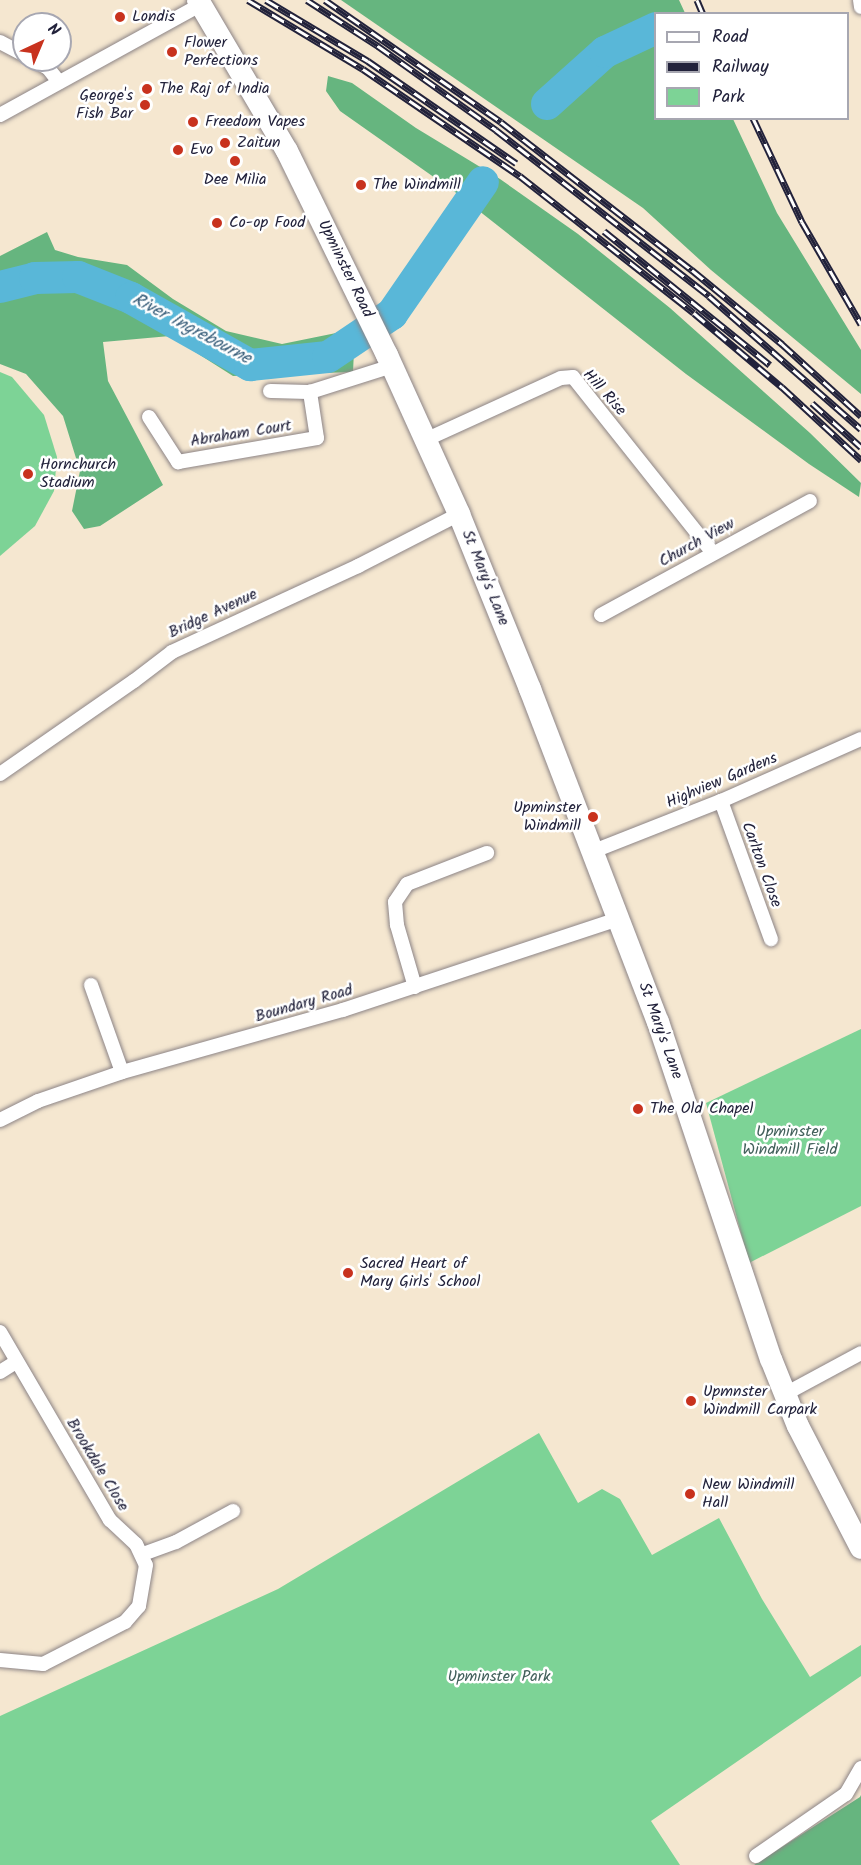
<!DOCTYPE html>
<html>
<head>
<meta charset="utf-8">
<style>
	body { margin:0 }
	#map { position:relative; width:861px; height:1865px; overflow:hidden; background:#f5e7d0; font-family:Kalam,sans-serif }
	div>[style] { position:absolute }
	.green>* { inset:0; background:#7dd396 }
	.forest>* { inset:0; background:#66b57f }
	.river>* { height:32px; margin:-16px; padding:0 16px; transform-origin:16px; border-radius:16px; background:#59b7d8 }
	.roads { filter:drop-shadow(0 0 2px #8c8486) drop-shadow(0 0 2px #8c8486) }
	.minor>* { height:14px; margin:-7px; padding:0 7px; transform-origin:7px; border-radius:7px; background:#fff }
	.primary>* { height:22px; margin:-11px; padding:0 11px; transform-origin:11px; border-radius:11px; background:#fff }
	.rail>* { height:7px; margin-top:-3.5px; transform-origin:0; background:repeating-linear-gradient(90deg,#fff 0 14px,#22223b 0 28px); box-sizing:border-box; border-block:2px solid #22223b }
	.dots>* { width:16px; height:16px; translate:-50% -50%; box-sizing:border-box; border:3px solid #fff; border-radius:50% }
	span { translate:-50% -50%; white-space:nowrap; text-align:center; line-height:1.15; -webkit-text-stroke:5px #fff; paint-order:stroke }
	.poi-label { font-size:16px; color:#22223b }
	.left { translate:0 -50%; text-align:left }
	.right { translate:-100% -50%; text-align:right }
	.street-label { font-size:16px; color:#22223b }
	.park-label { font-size:16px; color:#42605b }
	.water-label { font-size:18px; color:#385e7a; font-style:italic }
	.legend { position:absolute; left:654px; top:12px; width:195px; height:108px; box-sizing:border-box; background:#fff; border:2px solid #a7a7b1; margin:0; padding:8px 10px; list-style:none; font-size:18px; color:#22223b }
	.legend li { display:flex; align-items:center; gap:12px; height:30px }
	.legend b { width:30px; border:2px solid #a7a7b1 }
	.north { position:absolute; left:12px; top:12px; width:60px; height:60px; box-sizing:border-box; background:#fff; border:2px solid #a7a7b1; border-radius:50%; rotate:44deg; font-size:16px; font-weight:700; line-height:24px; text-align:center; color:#22223b }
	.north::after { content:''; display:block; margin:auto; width:21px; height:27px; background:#c8321e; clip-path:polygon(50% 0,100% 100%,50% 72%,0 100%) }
</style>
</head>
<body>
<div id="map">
	<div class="green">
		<i style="clip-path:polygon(0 372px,12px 377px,44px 415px,57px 457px,54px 491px,35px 526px,0 556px)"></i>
		<i style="clip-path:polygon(861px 1029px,861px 1206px,749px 1263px,706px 1103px)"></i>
		<i style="clip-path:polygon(539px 1433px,578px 1503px,602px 1489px,620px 1499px,652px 1555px,719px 1518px,762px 1599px,810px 1677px,861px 1645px,861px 1676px,651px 1821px,680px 1865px,0 1865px,0 1716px,278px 1589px)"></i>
	</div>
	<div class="forest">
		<i style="clip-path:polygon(341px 0,679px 0,685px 13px,656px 14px,656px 118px,733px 119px,777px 213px,861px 350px,861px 394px,711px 270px,643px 208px)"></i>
		<i style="clip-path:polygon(328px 76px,352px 83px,416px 128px,500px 179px,578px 234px,670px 308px,810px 433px,861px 483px,859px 497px,809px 464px,686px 374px,455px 192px,340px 111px,326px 91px)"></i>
		<i style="clip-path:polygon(47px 232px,55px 250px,78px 257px,127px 265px,173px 299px,226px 331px,282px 344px,341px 332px,354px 351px,353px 372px,233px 376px,170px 336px,103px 342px,108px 381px,163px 485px,100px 526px,84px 529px,72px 511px,80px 471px,63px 416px,26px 374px,0 364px,0 256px)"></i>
		<i style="clip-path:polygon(861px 1795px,861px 1865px,754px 1865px,860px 1797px)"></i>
	</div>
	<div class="river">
		<i style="left:547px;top:104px;width:78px;rotate:-41.9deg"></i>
		<i style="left:605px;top:52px;width:56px;rotate:-25.2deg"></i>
		<i style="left:0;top:287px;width:36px;rotate:-14deg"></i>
		<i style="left:35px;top:278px;width:43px;rotate:-1.3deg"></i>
		<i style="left:78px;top:277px;width:57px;rotate:21.6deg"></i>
		<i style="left:131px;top:298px;width:137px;rotate:29.4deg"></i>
		<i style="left:250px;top:365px;width:78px;rotate:-5.9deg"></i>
		<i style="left:328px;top:357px;width:77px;rotate:-33.9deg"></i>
		<i style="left:392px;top:314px;width:160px;rotate:-55.4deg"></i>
	</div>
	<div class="roads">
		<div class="minor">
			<i style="left:860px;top:0;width:7px;rotate:82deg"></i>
			<i style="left:0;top:42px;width:27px;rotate:28deg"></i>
			<i style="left:33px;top:60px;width:17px;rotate:28deg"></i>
			<i style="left:48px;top:68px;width:18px;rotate:52deg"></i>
			<i style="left:0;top:115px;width:228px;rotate:-28.8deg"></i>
			<i style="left:270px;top:391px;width:40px;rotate:1.4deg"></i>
			<i style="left:149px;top:417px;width:54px;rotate:57.2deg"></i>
			<i style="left:178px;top:462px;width:141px;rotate:-9.8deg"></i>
			<i style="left:317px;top:438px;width:47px;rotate:-98.7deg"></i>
			<i style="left:310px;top:392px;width:86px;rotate:-17.6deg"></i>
			<i style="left:425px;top:440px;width:149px;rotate:-24.5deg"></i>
			<i style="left:561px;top:378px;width:12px;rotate:-5deg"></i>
			<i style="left:573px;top:377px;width:225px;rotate:51.5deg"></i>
			<i style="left:601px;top:615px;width:238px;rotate:-28.6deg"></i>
			<i style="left:0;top:774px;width:163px;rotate:-34.8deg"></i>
			<i style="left:134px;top:681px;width:48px;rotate:-37.3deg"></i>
			<i style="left:172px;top:652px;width:205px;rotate:-24.8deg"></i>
			<i style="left:358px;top:566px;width:114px;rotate:-27.2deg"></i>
			<i style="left:721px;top:801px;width:147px;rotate:70.1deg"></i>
			<i style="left:594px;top:851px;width:136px;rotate:-21.5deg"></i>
			<i style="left:721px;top:801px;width:153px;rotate:-23.9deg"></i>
			<i style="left:91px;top:985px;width:92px;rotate:70.4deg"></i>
			<i style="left:415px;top:987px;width:65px;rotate:-106.2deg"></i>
			<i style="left:397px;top:925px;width:23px;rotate:-95deg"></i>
			<i style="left:395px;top:902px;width:22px;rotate:-56deg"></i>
			<i style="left:407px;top:884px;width:86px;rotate:-21.2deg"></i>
			<i style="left:0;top:1120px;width:42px;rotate:-26.6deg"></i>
			<i style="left:38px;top:1101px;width:89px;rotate:-19deg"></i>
			<i style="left:122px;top:1072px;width:230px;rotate:-15.7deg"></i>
			<i style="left:343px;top:1010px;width:290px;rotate:-18.3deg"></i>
			<i style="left:0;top:1332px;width:218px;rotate:59.7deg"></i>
			<i style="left:110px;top:1520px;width:35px;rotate:43deg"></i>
			<i style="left:136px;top:1544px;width:23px;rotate:65deg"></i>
			<i style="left:146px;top:1565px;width:42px;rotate:99.7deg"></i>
			<i style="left:139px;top:1606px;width:21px;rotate:131deg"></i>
			<i style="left:125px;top:1622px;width:92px;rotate:152.9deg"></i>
			<i style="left:43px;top:1664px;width:43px;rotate:-174.7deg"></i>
			<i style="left:0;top:1372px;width:19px;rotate:-32deg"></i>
			<i style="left:785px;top:1394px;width:86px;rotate:-28.3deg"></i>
			<i style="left:143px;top:1554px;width:35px;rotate:-20deg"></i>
			<i style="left:176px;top:1542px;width:65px;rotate:-28.5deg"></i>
			<i style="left:756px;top:1856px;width:109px;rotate:-34.6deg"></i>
			<i style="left:846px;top:1794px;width:30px;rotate:-60deg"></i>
		</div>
		<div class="primary">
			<i style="left:198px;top:0;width:175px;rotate:59.5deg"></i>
			<i style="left:287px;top:151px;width:227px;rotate:63.9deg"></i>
			<i style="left:387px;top:355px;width:175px;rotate:65.6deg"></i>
			<i style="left:459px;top:514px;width:189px;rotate:67.9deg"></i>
			<i style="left:530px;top:689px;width:357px;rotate:69deg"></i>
			<i style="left:658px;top:1022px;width:355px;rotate:71.5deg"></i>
			<i style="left:771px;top:1359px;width:72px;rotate:68.1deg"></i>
			<i style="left:798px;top:1426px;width:137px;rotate:62.7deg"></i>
		</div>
	</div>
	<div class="rail">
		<i style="left:248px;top:0;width:134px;rotate:31deg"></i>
		<i style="left:363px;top:69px;width:190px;rotate:34.3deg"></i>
		<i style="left:520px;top:176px;width:221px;rotate:38.2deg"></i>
		<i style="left:694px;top:313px;width:115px;rotate:40.1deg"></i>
		<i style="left:782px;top:387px;width:108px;rotate:42.7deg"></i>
		<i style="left:266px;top:0;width:119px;rotate:30.9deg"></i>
		<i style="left:368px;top:61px;width:180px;rotate:34.6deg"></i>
		<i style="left:307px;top:0;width:85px;rotate:32.9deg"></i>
		<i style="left:378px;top:46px;width:145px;rotate:35.4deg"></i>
		<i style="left:496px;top:130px;width:270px;rotate:37.9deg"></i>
		<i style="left:709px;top:296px;width:202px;rotate:41.2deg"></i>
		<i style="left:325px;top:0;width:214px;rotate:34.7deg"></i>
		<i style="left:501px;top:122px;width:242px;rotate:37.8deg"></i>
		<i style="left:692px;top:270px;width:117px;rotate:39.4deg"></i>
		<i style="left:782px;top:344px;width:107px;rotate:42.3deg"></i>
		<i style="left:697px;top:0;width:15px;rotate:67deg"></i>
		<i style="left:753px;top:118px;width:115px;rotate:64.8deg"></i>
		<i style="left:802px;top:222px;width:118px;rotate:60deg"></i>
		<i style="left:604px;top:231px;width:213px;rotate:38.9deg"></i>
		<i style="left:812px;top:403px;width:66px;rotate:41.9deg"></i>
	</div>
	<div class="dots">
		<i style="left:120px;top:17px;background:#c8321e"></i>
		<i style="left:172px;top:52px;background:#c8321e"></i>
		<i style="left:147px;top:89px;background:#c8321e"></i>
		<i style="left:145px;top:105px;background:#c8321e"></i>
		<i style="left:193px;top:122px;background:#c8321e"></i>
		<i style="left:225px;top:143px;background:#c8321e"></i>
		<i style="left:178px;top:150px;background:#c8321e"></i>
		<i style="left:235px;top:161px;background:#c8321e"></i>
		<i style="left:361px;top:185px;background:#c8321e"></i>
		<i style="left:217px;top:223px;background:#c8321e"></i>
		<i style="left:28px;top:474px;background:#c8321e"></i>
		<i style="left:593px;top:817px;background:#c8321e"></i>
		<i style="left:638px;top:1109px;background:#c8321e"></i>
		<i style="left:348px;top:1273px;background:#c8321e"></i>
		<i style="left:691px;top:1401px;background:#c8321e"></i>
		<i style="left:690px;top:1494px;background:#c8321e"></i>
	</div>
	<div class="poi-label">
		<span class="left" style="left:132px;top:17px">Londis</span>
		<span class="left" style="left:184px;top:52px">Flower<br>Perfections</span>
		<span class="left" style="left:159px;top:89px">The Raj of India</span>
		<span class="right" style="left:133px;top:105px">George's<br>Fish Bar</span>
		<span class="left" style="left:205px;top:122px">Freedom Vapes</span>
		<span class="left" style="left:237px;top:143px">Zaitun</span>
		<span class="left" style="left:190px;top:150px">Evo</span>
		<span style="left:235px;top:180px">Dee Milia</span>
		<span class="left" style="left:373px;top:185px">The Windmill</span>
		<span class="left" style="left:229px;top:223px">Co-op Food</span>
		<span class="left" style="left:40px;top:474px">Hornchurch<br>Stadium</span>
		<span class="right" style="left:581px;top:817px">Upminster<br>Windmill</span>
		<span class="left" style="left:650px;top:1109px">The Old Chapel</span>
		<span class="left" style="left:360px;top:1273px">Sacred Heart of<br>Mary Girls' School</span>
		<span class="left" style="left:703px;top:1401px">Upmnster<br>Windmill Carpark</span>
		<span class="left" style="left:702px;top:1494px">New Windmill<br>Hall</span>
	</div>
	<div class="street-label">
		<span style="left:345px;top:269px;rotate:64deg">Upminster Road</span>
		<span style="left:604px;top:393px;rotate:48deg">Hill Rise</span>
		<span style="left:241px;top:434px;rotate:-9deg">Abraham Court</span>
		<span style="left:697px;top:543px;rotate:-29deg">Church View</span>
		<span style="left:485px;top:578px;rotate:68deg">St Mary's Lane</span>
		<span style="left:213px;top:614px;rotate:-25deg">Bridge Avenue</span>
		<span style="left:722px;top:781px;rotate:-23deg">Highview Gardens</span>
		<span style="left:761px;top:865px;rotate:70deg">Carlton Close</span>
		<span style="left:304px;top:1004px;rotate:-16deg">Boundary Road</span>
		<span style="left:660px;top:1031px;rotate:70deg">St Mary's Lane</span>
		<span style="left:97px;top:1465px;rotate:59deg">Brookdale Close</span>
	</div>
	<div class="park-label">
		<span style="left:790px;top:1141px">Upminster<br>Windmill Field</span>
		<span style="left:499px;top:1677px">Upminster Park</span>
	</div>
	<div class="water-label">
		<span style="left:191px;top:330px;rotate:28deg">River Ingrebourne</span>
	</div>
	<ul class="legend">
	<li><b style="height:8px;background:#fff"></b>Road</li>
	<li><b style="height:8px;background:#22223b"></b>Railway</li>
	<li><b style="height:16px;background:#7dd396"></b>Park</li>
	</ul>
	<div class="north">N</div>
</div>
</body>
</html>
